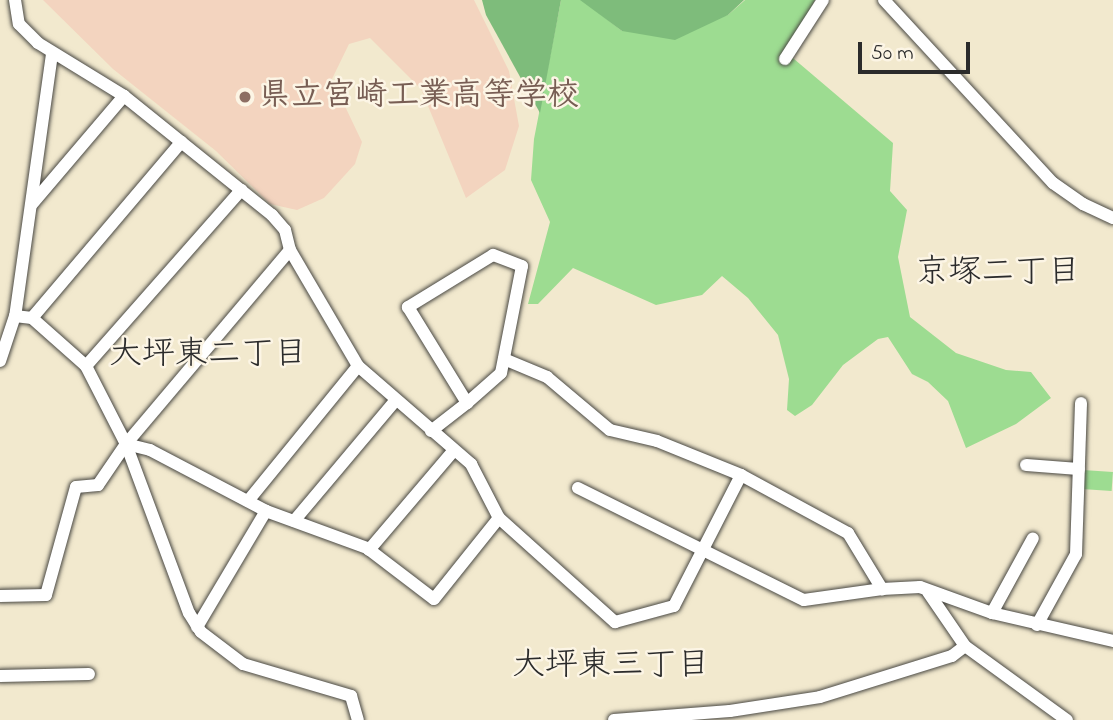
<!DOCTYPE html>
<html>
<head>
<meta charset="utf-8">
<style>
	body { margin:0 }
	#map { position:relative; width:1113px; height:720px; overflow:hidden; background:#f2e9ce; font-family:"Indie Flower","Klee One",sans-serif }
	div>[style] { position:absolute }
	.built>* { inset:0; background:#f3d4bf }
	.green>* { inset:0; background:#9ddc91; transform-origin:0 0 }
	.forest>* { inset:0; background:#7ebc7b }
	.roads { filter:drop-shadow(0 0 2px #494843) drop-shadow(0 0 2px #494843) }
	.minor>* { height:12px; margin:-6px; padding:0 6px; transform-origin:6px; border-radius:6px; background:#fff }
	.dots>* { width:19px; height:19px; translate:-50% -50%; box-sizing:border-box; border:4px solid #fcf5e5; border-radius:50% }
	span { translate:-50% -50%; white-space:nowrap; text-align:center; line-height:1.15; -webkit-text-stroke:5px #fcf5e5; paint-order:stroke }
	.education-label { font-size:32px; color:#785e54; font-weight:700 }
	.left { translate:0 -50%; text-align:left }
	.neighbourhood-label { font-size:33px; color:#2b2b2b }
	.scale { position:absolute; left:858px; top:42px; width:112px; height:32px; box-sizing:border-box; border:4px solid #2b2b2b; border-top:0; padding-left:9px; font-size:21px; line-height:24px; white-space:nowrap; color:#2b2b2b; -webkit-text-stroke:5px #fcf5e5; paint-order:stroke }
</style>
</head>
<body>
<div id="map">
	<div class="built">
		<i style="clip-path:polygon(43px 0,474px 0,509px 71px,519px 126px,505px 170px,466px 198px,421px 89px,370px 38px,349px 44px,332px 79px,362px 142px,355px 164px,324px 198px,297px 210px,270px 204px,216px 151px,113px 69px)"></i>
	</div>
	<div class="green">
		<i style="clip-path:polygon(561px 0,582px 0,622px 31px,728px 15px,745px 0,815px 0,787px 53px,893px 143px,890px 191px,907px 210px,898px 257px,910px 317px,956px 353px,1006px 370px,1031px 372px,1051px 398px,1016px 424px,966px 448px,948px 401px,928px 382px,912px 374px,888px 337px,878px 339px,843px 365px,812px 405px,795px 416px,787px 410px,789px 379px,778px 335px,748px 298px,722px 276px,702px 295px,656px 305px,573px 268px,538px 304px,528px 304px,550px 222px,531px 180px,534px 139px)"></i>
		<i style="left:1083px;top:470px;width:30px;height:19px;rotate:4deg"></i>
	</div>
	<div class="forest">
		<i style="clip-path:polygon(482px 0,561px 0,540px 113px,486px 15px)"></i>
		<i style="clip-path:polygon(580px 0,744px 0,728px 15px,675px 40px,622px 31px)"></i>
	</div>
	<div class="roads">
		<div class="minor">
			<i style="left:15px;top:0;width:24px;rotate:81deg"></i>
			<i style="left:19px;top:24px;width:27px;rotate:45deg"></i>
			<i style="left:38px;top:43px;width:101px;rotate:31.6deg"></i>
			<i style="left:124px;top:96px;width:190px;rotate:38.8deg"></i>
			<i style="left:272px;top:215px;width:20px;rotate:49deg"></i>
			<i style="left:285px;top:230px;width:21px;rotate:76deg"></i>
			<i style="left:290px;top:250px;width:134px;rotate:59.6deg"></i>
			<i style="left:358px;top:366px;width:150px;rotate:40.9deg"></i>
			<i style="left:471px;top:464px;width:61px;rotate:62.6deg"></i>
			<i style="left:499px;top:518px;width:156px;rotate:41.9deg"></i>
			<i style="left:615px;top:622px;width:61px;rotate:-15.2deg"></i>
			<i style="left:674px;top:606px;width:147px;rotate:-62.9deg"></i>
			<i style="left:884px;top:0;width:249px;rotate:47.3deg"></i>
			<i style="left:1053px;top:183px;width:37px;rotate:35deg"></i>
			<i style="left:1083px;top:204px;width:33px;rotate:25deg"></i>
			<i style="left:52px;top:54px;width:265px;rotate:98deg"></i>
			<i style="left:15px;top:316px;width:17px;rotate:7deg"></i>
			<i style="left:32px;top:318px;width:72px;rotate:41.6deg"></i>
			<i style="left:86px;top:366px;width:88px;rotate:62.9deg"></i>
			<i style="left:126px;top:444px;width:180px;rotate:69.6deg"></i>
			<i style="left:189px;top:613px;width:22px;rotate:58deg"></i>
			<i style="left:201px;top:632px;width:53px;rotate:37.3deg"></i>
			<i style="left:243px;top:664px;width:113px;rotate:16.5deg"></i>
			<i style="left:351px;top:696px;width:25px;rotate:74deg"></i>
			<i style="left:785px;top:59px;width:70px;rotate:-57.2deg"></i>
			<i style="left:32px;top:204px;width:142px;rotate:-49.6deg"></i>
			<i style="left:32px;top:318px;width:231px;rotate:-49.7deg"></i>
			<i style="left:504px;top:359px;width:47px;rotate:22.7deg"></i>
			<i style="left:547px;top:377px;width:82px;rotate:40.1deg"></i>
			<i style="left:610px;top:430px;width:48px;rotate:13.2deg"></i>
			<i style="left:657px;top:441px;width:91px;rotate:22deg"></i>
			<i style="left:741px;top:475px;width:122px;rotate:28.5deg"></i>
			<i style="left:848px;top:533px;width:66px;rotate:58.7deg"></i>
			<i style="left:882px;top:589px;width:38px;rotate:-3deg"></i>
			<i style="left:920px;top:587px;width:77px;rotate:19.9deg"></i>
			<i style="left:992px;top:613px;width:124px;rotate:13deg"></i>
			<i style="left:0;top:361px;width:47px;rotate:-71.6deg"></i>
			<i style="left:86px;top:366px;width:235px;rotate:-48.6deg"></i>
			<i style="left:431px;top:431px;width:46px;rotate:-37.9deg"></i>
			<i style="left:467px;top:403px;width:45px;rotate:-41.4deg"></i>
			<i style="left:501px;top:373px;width:109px;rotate:-78.9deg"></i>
			<i style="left:522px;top:266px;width:31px;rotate:-159deg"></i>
			<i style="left:493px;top:255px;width:100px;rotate:148.5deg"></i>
			<i style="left:408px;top:307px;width:113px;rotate:58.4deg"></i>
			<i style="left:126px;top:444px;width:25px;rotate:14deg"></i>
			<i style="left:150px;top:450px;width:131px;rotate:27.7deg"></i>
			<i style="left:266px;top:511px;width:108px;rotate:20.1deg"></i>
			<i style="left:367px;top:548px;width:84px;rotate:37.3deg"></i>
			<i style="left:434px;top:599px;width:104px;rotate:-51.3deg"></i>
			<i style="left:1026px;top:465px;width:53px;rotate:4.3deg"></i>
			<i style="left:578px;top:488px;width:252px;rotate:26.4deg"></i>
			<i style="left:804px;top:600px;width:79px;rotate:-8deg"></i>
			<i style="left:248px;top:501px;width:174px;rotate:-50.8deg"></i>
			<i style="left:294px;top:521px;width:157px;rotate:-49.9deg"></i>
			<i style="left:369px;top:550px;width:131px;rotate:-49.6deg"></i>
			<i style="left:928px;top:592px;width:65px;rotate:55.6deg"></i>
			<i style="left:965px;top:646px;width:126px;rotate:36deg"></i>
			<i style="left:0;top:596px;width:46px;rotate:-1.2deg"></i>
			<i style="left:46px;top:595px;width:112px;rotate:-74.5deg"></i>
			<i style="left:76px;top:487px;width:22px;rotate:-5deg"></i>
			<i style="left:98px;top:485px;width:50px;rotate:-55.7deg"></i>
			<i style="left:126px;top:444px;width:254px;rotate:-49.8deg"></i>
			<i style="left:992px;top:613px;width:85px;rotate:-61.3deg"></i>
			<i style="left:1037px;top:625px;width:81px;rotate:-61.2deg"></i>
			<i style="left:1076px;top:554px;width:151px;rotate:-88.1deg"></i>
			<i style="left:197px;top:627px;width:135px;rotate:-59.3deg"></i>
			<i style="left:0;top:676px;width:89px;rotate:-1.3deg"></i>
			<i style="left:614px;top:720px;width:116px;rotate:-4.4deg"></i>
			<i style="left:730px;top:711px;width:91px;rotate:-8.8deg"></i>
			<i style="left:820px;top:697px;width:138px;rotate:-17.3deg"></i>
			<i style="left:952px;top:656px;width:16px;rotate:-38deg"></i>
		</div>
	</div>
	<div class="dots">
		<i style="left:245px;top:97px;background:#8d6e63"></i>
	</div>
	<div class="education-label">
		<span class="left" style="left:259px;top:97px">県立宮崎工業高等学校</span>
	</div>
	<div class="neighbourhood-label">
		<span style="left:998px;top:274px">京塚二丁目</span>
		<span style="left:208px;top:356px">大坪東二丁目</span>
		<span style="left:611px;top:667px">大坪東三丁目</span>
	</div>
	<div class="scale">50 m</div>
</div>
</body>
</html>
